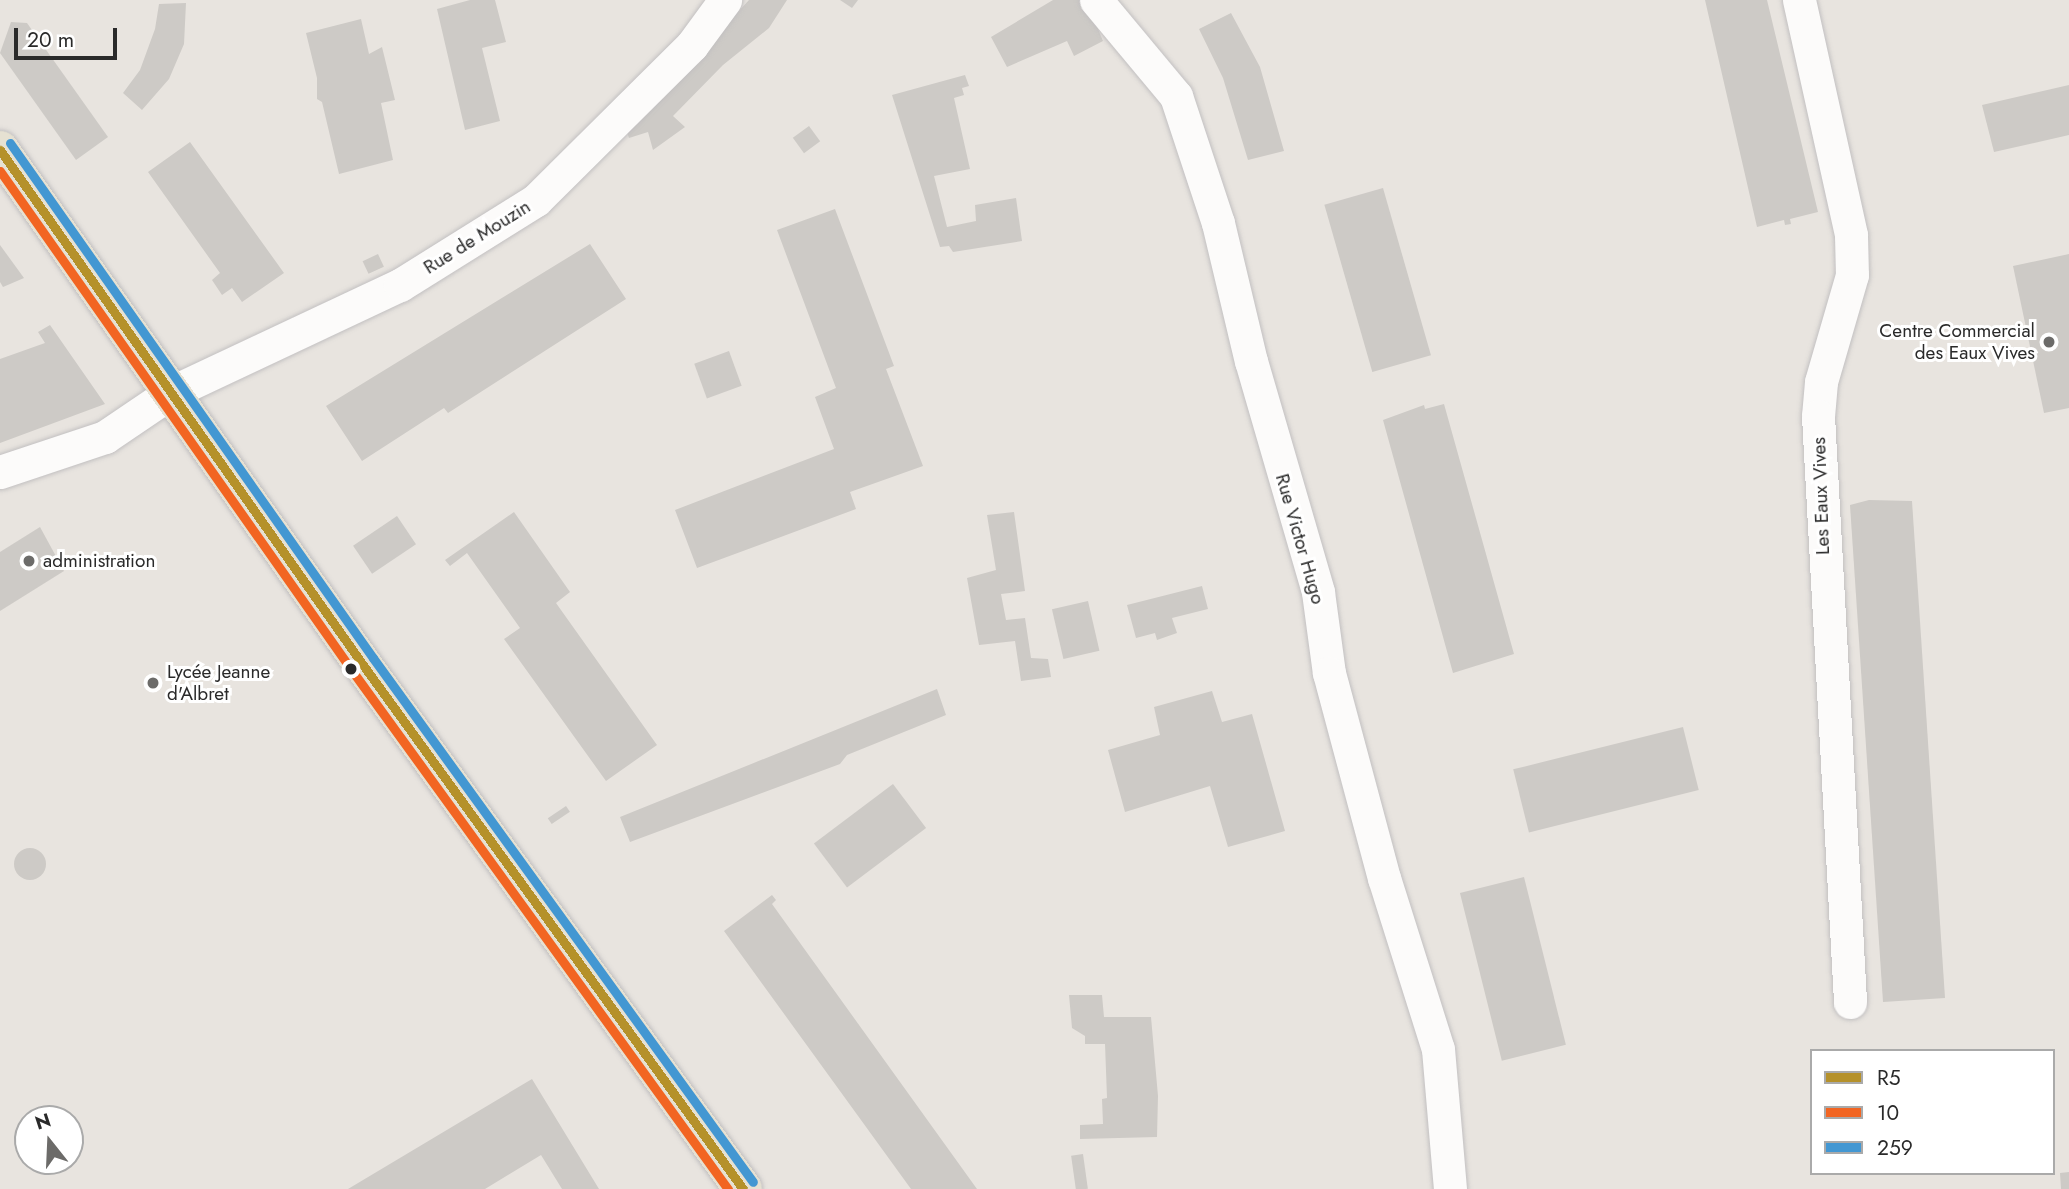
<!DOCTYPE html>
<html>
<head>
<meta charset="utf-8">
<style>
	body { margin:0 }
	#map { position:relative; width:2069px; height:1189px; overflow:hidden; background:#e8e4df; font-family:Jost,sans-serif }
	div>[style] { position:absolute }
	.building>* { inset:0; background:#cdcac6; transform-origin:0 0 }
	.round { border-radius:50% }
	.roads { filter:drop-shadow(0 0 2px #c2c0c1) drop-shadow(0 0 2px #c2c0c1) }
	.minor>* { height:33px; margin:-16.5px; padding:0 16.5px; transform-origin:16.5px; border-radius:16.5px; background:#fcfbfa }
	.major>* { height:38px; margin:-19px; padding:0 19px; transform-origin:19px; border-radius:19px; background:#e6e1d2 }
	.bus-1>* { height:9px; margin:-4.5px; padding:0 4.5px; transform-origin:4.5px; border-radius:4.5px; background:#b5912a }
	.bus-2>* { height:9px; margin:-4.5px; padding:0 4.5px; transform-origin:4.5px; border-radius:4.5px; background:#f26522 }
	.bus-3>* { height:9px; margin:-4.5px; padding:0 4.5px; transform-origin:4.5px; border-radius:4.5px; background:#4397d2 }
	.dots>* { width:19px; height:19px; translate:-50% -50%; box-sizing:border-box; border:4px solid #fff; border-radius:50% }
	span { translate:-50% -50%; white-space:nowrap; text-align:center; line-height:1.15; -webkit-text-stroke:6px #fff; paint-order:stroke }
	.street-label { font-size:19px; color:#2a2a2a }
	.poi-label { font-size:19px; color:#2a2a2a }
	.right { translate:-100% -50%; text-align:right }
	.left { translate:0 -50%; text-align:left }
	.legend { position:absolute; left:1810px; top:1049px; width:245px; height:126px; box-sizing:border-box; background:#fff; border:2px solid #aaa; margin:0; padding:9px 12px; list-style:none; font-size:21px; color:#2a2a2a }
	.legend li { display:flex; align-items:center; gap:14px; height:35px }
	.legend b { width:35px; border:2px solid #aaa }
	.north { position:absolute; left:14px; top:1105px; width:70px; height:70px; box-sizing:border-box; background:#fff; border:2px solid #aaa; border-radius:50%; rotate:342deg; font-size:19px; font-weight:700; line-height:28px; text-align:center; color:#2a2a2a }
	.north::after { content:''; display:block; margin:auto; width:24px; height:32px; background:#6c6b69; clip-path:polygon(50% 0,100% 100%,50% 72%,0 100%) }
	.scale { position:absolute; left:14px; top:28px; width:103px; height:32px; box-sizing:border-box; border:4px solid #2a2a2a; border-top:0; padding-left:9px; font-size:21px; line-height:24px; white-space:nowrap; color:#2a2a2a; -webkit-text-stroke:5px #fff; paint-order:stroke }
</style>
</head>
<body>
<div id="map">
	<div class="building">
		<i style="clip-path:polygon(470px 0,495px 0,506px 42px,482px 48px,500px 121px,465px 130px,437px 9px)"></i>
		<i style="clip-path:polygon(749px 0,787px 0,769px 28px,723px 65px,673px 116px,685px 127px,653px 150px,648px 132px,629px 138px,627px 132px)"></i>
		<i style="clip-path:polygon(840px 0,858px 0,852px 8px)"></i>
		<i style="clip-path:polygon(1053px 0,1086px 0,1103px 41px,1074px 56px,1067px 41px,1007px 67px,991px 37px)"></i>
		<i style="clip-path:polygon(1705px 0,1767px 0,1818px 212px,1790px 219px,1791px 224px,1785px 225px,1784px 220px,1757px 227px)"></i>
		<i style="clip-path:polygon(186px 3px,184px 44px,169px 79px,142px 110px,123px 93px,140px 70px,155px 29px,159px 4px)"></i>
		<i style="clip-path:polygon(1231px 13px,1260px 67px,1284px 151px,1248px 160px,1223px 78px,1199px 29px)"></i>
		<i style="clip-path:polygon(361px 19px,369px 54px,382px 47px,395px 100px,381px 103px,393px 160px,339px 174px,322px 102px,317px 99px,317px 78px,306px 33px)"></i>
		<i style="clip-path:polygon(11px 22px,27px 23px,108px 137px,76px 160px,0 53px)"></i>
		<i style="clip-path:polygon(965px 75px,969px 86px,962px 88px,964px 95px,954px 98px,970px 169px,934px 176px,947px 227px,976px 221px,975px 205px,1016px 198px,1022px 241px,953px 252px,949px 246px,940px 247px,892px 95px)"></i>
		<i style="clip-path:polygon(2069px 85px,2069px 135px,1994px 152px,1982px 105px)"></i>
		<i style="left:809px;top:126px;width:19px;height:20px;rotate:54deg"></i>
		<i style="clip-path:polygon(190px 142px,284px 273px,242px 302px,232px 288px,222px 295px,212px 280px,220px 273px,148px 172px)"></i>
		<i style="left:1383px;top:188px;width:174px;height:61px;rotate:74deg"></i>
		<i style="clip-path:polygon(835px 209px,894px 366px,886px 369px,923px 466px,850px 492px,856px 509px,697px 568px,675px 510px,834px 449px,815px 397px,836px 388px,777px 230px)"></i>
		<i style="clip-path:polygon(590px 244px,626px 299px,448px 413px,444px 408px,362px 461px,326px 406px)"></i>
		<i style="clip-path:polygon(0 245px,24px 278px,3px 287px,0 282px)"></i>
		<i style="left:378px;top:254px;width:14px;height:17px;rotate:65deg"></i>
		<i style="clip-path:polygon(2069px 254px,2069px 408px,2044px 413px,2013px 266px)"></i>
		<i style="clip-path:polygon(50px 325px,105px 404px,0 443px,0 359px,45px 343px,38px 332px)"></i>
		<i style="left:729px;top:351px;width:37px;height:37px;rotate:70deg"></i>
		<i style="clip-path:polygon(1444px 404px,1514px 654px,1453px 673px,1383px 420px,1424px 405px,1425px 409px)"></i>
		<i style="clip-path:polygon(1869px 500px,1912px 501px,1945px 998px,1883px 1002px,1850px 505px)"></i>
		<i style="clip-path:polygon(514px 512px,570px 592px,556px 603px,657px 745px,606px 781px,504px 639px,520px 628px,467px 553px,450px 566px,445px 560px)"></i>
		<i style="clip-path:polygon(1014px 512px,1025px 591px,1001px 594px,1006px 620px,1025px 618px,1031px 658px,1048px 659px,1051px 677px,1021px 681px,1015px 641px,979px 645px,967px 578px,996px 570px,987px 515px)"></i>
		<i style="left:397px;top:516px;width:34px;height:53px;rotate:56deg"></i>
		<i style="clip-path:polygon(40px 527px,64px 571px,0 611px,0 552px)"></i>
		<i style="clip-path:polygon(1202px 586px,1208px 609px,1172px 618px,1177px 633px,1157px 640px,1155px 633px,1136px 638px,1127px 605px)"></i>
		<i style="left:1088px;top:601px;width:51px;height:37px;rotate:77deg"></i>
		<i style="clip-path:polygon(937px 689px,946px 715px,847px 755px,840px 764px,630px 842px,620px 817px)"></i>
		<i style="clip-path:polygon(1212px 691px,1222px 722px,1252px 714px,1285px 831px,1228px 847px,1210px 786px,1125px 812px,1108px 750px,1160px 735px,1154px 707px)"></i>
		<i style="left:1683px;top:727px;width:65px;height:175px;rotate:76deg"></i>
		<i style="left:893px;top:784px;width:55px;height:99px;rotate:53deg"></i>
		<i style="left:566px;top:806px;width:7px;height:22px;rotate:56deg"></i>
		<i class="round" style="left:14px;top:848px;width:32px;height:32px"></i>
		<i style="left:1524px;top:877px;width:173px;height:66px;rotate:76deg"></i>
		<i style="clip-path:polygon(772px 895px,776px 900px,772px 904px,977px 1189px,911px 1189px,724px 931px)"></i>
		<i style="clip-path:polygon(1069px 995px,1102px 995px,1104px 1017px,1151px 1017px,1158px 1096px,1157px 1137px,1080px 1139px,1080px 1125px,1103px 1124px,1102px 1099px,1107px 1098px,1105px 1044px,1085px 1044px,1085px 1036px,1072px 1028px)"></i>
		<i style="clip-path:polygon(532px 1079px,599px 1189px,562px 1189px,541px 1155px,485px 1189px,348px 1189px)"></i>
		<i style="left:1083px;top:1154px;width:35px;height:12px;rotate:82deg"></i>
		<i style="clip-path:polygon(2069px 1172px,2069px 1189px,2061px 1189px,2060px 1173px)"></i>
	</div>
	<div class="roads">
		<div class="minor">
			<i style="left:1096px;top:0;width:125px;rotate:50.2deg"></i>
			<i style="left:1176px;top:96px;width:134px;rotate:71.7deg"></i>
			<i style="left:1218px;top:223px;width:142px;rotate:76.6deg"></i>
			<i style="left:1251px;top:361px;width:241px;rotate:73.8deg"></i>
			<i style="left:1318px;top:592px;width:82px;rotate:82.3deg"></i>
			<i style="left:1329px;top:673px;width:212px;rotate:75deg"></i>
			<i style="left:1384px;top:878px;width:179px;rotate:72.5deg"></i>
			<i style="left:1438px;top:1049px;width:141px;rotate:85.1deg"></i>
			<i style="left:1799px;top:0;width:241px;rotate:77.5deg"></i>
			<i style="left:1851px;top:235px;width:40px;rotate:88.6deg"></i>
			<i style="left:1852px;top:275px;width:111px;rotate:106.2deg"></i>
			<i style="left:1821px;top:382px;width:34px;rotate:95deg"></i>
			<i style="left:1818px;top:416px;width:587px;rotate:86.87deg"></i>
			<i style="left:0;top:472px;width:111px;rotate:-18.4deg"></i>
			<i style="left:105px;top:437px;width:78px;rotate:-34.1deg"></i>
			<i style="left:170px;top:393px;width:254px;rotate:-25.2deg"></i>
			<i style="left:400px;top:285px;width:160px;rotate:-32deg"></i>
			<i style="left:536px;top:200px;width:220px;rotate:-44.8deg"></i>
			<i style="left:692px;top:45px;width:56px;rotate:-53.7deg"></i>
		</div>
		<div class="major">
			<i style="left:0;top:150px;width:630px;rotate:54.82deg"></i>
			<i style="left:363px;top:665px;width:647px;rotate:54.05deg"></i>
		</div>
	</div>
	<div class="bus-1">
		<i style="left:0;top:150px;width:630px;rotate:54.82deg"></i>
		<i style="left:363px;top:665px;width:647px;rotate:54.05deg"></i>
	</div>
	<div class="bus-2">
		<i style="left:0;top:171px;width:613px;rotate:54.83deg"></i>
		<i style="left:353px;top:672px;width:639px;rotate:54.05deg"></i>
	</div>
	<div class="bus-3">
		<i style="left:10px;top:143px;width:630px;rotate:54.82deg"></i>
		<i style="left:373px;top:658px;width:647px;rotate:54.05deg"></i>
	</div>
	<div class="dots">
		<i style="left:2049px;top:342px;background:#6c6b69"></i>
		<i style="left:29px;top:561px;background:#6c6b69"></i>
		<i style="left:351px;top:669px;background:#2a2a2a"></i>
		<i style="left:153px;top:683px;background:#6c6b69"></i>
	</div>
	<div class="street-label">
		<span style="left:477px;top:237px;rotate:-32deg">Rue de Mouzin</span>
		<span style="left:1821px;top:496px;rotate:-92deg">Les Eaux Vives</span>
		<span style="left:1300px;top:539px;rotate:74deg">Rue Victor Hugo</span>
	</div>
	<div class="poi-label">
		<span class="right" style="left:2035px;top:342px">Centre Commercial<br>des Eaux Vives</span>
		<span class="left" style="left:43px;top:561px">administration</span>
		<span class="left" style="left:167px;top:683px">Lycée Jeanne<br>d'Albret</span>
	</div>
	<ul class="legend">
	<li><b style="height:9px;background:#b5912a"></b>R5</li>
	<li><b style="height:9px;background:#f26522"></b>10</li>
	<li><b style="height:9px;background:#4397d2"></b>259</li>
	</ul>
	<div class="north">N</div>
	<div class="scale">20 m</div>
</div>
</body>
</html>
